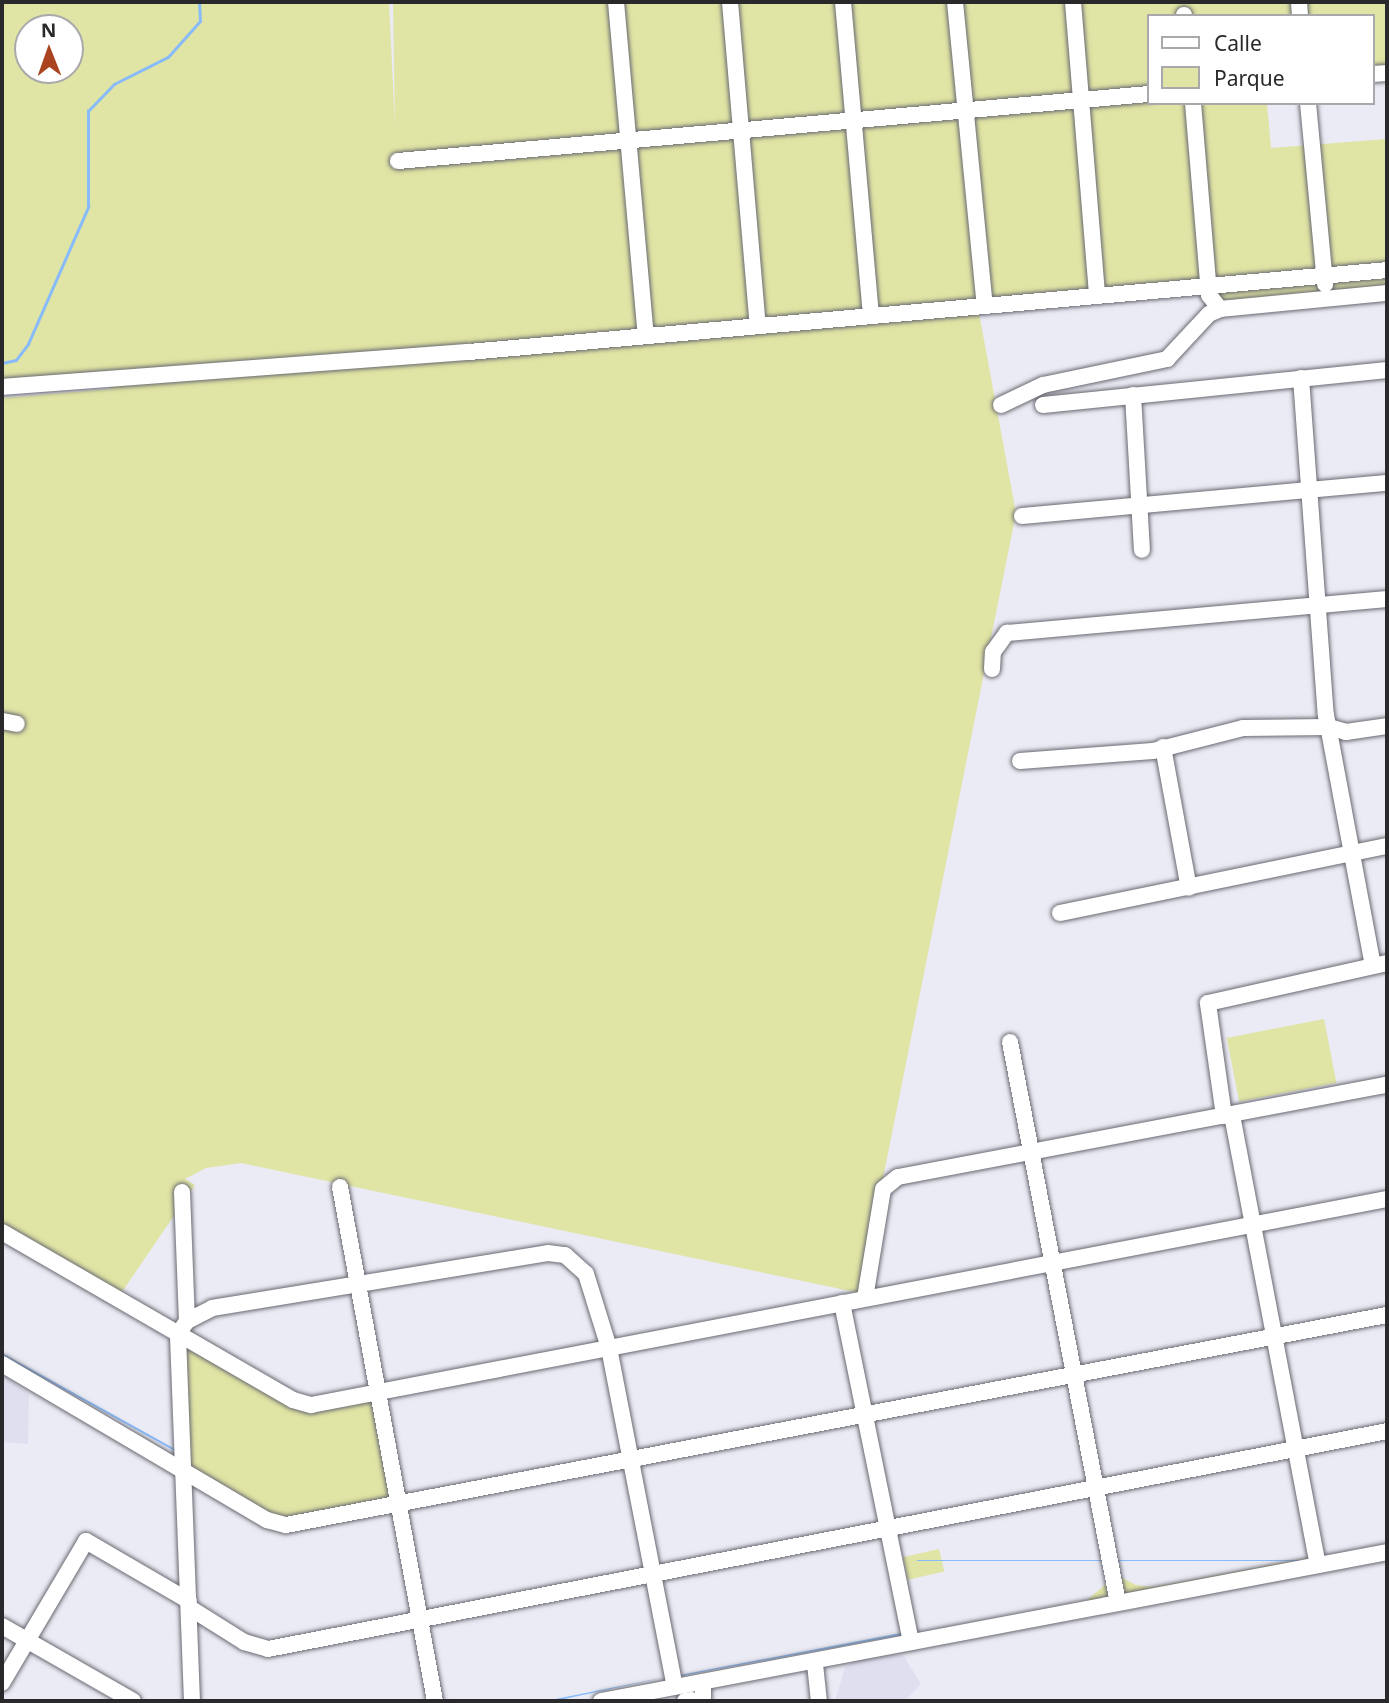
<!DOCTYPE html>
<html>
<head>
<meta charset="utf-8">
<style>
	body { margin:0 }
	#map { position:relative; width:1389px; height:1703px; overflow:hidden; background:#ebebf5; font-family:"Noto Sans",sans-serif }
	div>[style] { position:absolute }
	.built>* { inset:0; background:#dfdff0 }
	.green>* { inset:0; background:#e0e4a4; transform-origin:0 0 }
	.water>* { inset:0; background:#88bbfa; transform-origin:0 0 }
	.stream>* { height:2.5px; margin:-1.25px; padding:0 1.25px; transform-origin:1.25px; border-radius:1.25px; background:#88bbfa }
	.roads { filter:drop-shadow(0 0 2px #686971) drop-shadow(0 0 2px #686971) }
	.minor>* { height:16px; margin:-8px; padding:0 8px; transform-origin:8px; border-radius:8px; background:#fff }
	span { translate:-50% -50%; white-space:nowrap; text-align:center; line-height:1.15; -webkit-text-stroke:7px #fff; paint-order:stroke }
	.frame { position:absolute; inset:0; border:4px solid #29292c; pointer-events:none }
	.legend { position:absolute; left:1147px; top:14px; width:228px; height:91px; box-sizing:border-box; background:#fff; border:2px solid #a9a9ab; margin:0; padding:9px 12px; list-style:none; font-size:21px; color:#29292c }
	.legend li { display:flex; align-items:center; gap:14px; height:35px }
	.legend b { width:35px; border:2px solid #a9a9ab }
	.north { position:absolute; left:14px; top:14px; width:70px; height:70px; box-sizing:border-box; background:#fff; border:2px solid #a9a9ab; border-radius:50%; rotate:359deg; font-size:19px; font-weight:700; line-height:28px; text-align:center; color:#29292c }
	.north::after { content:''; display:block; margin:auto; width:24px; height:32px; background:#aa431f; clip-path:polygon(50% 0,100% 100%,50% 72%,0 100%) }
</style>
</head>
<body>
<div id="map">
	<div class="built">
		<i style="clip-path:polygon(2px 1374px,29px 1394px,28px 1444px,2px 1442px)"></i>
		<i style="clip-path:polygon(903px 1655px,921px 1684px,905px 1701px,835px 1701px,845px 1667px,866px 1656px)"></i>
	</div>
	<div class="green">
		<i style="clip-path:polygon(evenodd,2px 2px,389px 2px,395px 127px,393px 2px,1387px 2px,1387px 73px,1373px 74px,1373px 16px,1149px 16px,1149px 103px,1267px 103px,1271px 148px,1387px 139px,1387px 289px,1218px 305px,1217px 290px,2px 385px,2px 2px,28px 28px,70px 28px,70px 70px,28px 70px,28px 28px)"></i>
		<i style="clip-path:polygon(979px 313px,1016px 513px,860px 1293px,241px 1163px,206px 1168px,185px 1179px,195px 1185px,113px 1305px,2px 1240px,2px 398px,110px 389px,107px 402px,112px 382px)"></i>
		<i style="left:1324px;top:1019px;width:65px;height:99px;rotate:79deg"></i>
		<i style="clip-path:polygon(184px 1345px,297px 1407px,372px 1400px,392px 1498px,291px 1518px,265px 1513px,187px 1464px)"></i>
		<i style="left:939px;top:1549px;width:23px;height:37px;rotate:77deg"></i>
		<i style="clip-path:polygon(1308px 1558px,1309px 1560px,1082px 1604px,1117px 1575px,1136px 1585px,1152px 1587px)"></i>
	</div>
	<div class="water">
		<i style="left:2px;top:1353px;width:199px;height:2px;rotate:29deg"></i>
		<i style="left:1387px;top:1560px;width:1px;height:470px;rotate:90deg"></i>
		<i style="clip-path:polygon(901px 1633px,901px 1635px,681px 1676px,680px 1675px)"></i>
		<i style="clip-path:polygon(666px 1677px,555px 1701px,545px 1701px)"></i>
	</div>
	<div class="stream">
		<i style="left:2px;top:363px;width:14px;rotate:-12deg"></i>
		<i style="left:16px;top:360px;width:20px;rotate:-53deg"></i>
		<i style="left:28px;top:344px;width:150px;rotate:-66.3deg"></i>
		<i style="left:88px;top:207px;width:96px;rotate:-90deg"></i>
		<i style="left:88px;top:111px;width:37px;rotate:-46deg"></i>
		<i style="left:114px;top:84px;width:60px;rotate:-26.6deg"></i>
		<i style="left:168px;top:57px;width:48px;rotate:-48.4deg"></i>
		<i style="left:200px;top:21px;width:19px;rotate:-93deg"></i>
	</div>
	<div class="roads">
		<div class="minor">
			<i style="left:616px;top:2px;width:335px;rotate:84.9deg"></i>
			<i style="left:730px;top:2px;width:325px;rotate:85.1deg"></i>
			<i style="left:843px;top:2px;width:315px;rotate:84.9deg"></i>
			<i style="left:955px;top:2px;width:305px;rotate:84.4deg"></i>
			<i style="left:1073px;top:2px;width:295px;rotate:85.3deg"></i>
			<i style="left:1299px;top:2px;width:14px;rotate:86deg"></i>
			<i style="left:1184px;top:15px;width:1px;rotate:90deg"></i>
			<i style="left:1373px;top:74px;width:14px;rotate:-4deg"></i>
			<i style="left:1193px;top:103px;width:193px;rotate:85.2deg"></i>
			<i style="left:1209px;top:295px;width:18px;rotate:52deg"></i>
			<i style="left:1308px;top:103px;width:182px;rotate:84.6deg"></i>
			<i style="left:398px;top:161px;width:754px;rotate:-5.1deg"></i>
			<i style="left:1301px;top:378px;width:338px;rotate:85.8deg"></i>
			<i style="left:1326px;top:715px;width:255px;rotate:79.4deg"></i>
			<i style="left:2px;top:387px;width:468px;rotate:-4.3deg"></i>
			<i style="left:469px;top:352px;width:922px;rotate:-5.1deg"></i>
			<i style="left:1133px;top:395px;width:155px;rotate:86.7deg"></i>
			<i style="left:1001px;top:405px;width:47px;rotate:-25.5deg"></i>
			<i style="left:1043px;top:385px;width:127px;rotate:-11.8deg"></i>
			<i style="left:1167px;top:359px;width:62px;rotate:-47deg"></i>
			<i style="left:1209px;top:314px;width:12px;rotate:-24deg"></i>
			<i style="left:1220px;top:309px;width:168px;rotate:-5.5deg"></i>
			<i style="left:1043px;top:405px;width:346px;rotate:-5.8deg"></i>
			<i style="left:1022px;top:516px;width:366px;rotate:-5.2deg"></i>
			<i style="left:992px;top:669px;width:17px;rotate:-87deg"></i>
			<i style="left:993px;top:652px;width:24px;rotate:-54deg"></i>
			<i style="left:1007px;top:633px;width:382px;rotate:-5.1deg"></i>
			<i style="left:2px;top:721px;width:15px;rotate:11deg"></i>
			<i style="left:1163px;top:747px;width:143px;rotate:79.6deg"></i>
			<i style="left:1020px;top:761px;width:133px;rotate:-4.3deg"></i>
			<i style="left:1153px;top:751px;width:93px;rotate:-14.3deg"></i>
			<i style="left:1243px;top:728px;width:86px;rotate:-0.7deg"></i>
			<i style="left:1329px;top:727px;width:18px;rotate:16deg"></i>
			<i style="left:1346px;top:732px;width:41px;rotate:-8.3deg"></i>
			<i style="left:1060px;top:913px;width:334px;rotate:-11.6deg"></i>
			<i style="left:1010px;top:1042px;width:571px;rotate:79.1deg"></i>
			<i style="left:1232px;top:1115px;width:458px;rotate:79.2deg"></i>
			<i style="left:1224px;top:1116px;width:114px;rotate:-98.1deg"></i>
			<i style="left:1208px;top:1003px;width:183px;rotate:-12.6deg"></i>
			<i style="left:340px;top:1187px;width:523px;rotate:79.53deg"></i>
			<i style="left:182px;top:1192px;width:129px;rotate:87.8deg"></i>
			<i style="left:2px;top:1232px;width:336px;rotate:30deg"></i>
			<i style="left:293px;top:1400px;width:19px;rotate:16deg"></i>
			<i style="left:311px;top:1405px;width:1096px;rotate:-10.84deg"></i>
			<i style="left:865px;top:1298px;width:110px;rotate:-80.6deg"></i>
			<i style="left:883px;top:1189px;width:19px;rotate:-39deg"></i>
			<i style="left:898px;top:1177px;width:498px;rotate:-10.7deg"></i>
			<i style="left:842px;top:1303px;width:346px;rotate:78.5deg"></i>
			<i style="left:2px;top:1364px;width:308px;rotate:30.5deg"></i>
			<i style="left:267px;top:1520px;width:20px;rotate:15deg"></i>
			<i style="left:286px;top:1525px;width:1121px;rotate:-10.8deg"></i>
			<i style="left:190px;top:1608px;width:64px;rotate:32.2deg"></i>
			<i style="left:244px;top:1642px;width:25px;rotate:16deg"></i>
			<i style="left:268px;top:1649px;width:1140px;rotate:-11.02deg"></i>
			<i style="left:2px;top:1626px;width:151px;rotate:29.8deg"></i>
			<i style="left:815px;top:1664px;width:37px;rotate:84deg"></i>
			<i style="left:703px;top:1682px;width:19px;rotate:90deg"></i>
			<i style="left:2px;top:1683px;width:165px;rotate:-59.4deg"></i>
			<i style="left:86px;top:1541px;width:119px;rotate:30.2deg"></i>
			<i style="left:192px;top:1701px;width:367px;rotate:-92.2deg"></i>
			<i style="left:178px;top:1334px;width:16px;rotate:-55deg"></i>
			<i style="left:187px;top:1321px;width:28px;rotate:-27deg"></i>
			<i style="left:212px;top:1308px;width:340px;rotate:-9.3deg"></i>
			<i style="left:548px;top:1253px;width:17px;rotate:7deg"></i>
			<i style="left:565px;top:1255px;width:28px;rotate:42deg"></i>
			<i style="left:586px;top:1274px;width:77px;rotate:72.7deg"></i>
			<i style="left:609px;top:1348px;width:345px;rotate:79deg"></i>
			<i style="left:601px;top:1701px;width:800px;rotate:-10.73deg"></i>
			<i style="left:685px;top:1701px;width:7px;rotate:-8deg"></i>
		</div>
	</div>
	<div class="frame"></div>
	<ul class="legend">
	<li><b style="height:9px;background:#fff"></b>Calle</li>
	<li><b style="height:19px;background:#e0e4a4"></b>Parque</li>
	</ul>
	<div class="north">N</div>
</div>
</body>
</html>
